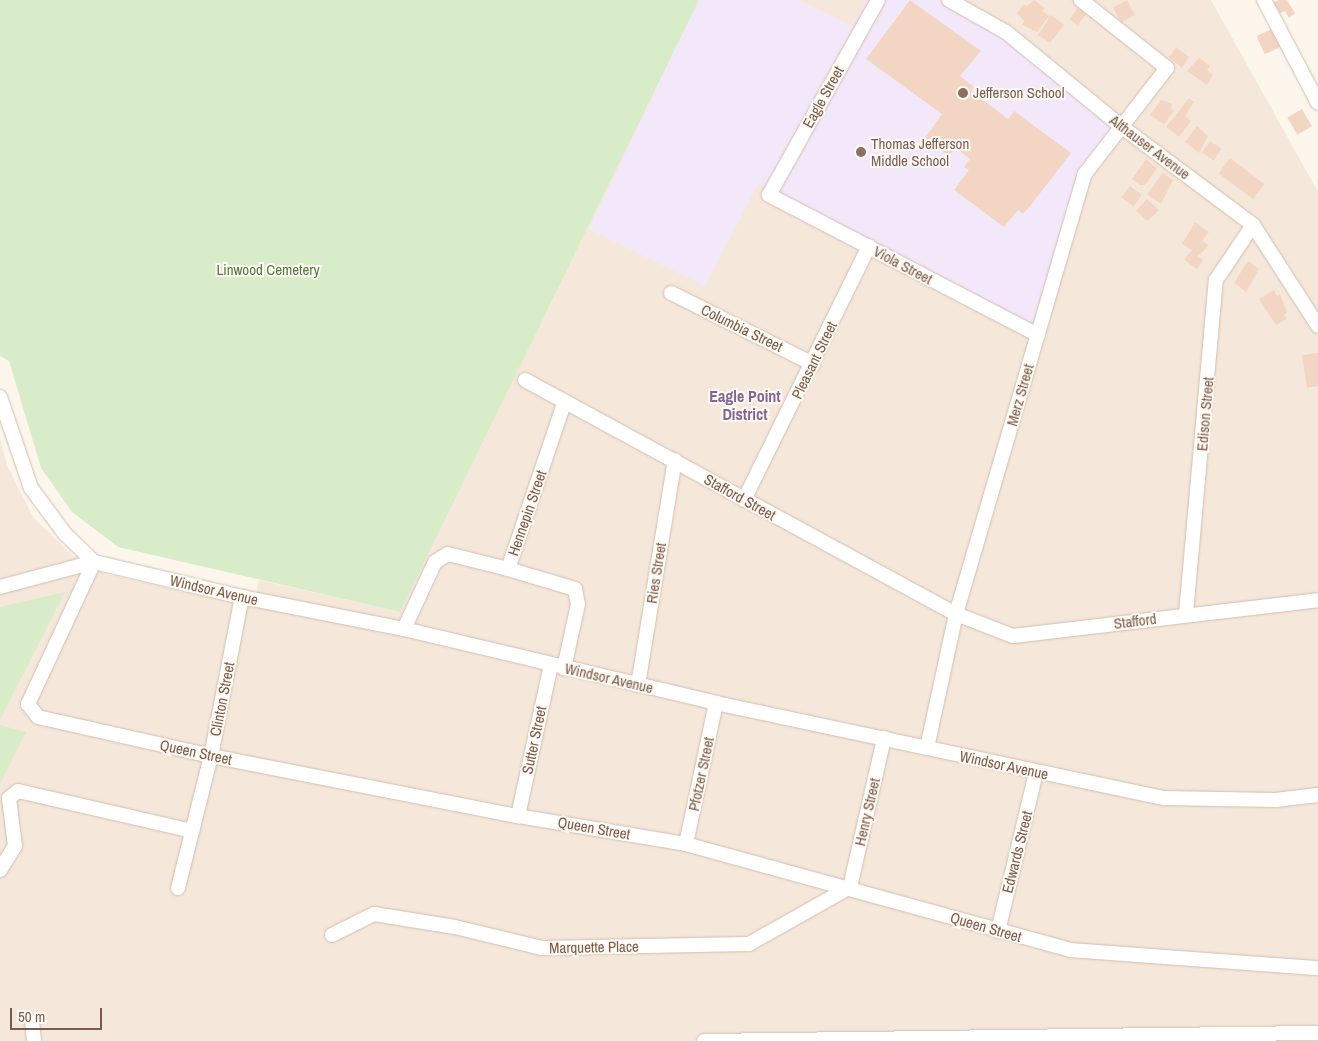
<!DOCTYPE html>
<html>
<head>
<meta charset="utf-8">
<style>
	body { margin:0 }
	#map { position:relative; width:1318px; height:1041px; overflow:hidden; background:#fdf6ec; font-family:"Archivo Narrow",sans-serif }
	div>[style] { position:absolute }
	.residential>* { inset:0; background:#f5e8da }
	.education>* { inset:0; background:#f3e8fa }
	.green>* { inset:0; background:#d8ecc9 }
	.building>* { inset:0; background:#f3d5c3; transform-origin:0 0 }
	.roads { filter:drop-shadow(0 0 1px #d1beb0) drop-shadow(0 0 1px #d1beb0) }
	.minor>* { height:14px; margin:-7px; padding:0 7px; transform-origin:7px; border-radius:7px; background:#fff }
	.dots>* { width:14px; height:14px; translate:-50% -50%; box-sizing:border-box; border:2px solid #fffaf3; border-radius:50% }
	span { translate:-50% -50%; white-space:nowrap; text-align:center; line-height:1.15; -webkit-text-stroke:4px #fffaf3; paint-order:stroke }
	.education-label { font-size:15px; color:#785e54 }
	.left { translate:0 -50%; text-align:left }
	.street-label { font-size:15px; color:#7a5c4d }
	.park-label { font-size:15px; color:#537a41 }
	.neighbourhood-label { font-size:16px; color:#846695; font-weight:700 }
	.scale { position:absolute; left:10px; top:1008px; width:92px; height:22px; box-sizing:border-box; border:2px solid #7a5c4d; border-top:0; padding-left:6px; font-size:15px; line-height:18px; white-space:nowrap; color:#7a5c4d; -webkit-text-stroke:4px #fffaf3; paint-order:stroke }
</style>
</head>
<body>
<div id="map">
	<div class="residential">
		<i style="clip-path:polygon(699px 0,1211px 0,1318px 192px,1318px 1041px,0 1041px,0 439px,7px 465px,33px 517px,73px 556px,105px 574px,253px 607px,259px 580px,400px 612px)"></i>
	</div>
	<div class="education">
		<i style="clip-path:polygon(699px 0,798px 0,852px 26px,866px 0,936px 0,1003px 38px,1114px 129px,1077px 175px,1035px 327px,758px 184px,705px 286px,589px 229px)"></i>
	</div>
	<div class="green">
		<i style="clip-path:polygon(0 0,699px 0,400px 612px,118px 547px,72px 512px,41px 468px,9px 361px,0 356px)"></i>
		<i style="clip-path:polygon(65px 592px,0 720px,0 607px)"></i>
		<i style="clip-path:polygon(0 725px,26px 732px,0 784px)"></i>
	</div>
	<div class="building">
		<i style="clip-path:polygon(910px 0,981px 51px,960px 76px,974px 87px,971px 91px,1008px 119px,1014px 111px,1071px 153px,1031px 205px,1023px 214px,1018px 210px,1004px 227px,954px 190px,969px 170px,964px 167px,970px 159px,956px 148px,949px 156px,925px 138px,942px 114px,866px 59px)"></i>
		<i style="clip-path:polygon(1034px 0,1045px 8px,1042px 11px,1049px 16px,1037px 32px,1022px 25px,1024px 21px,1017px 13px,1024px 4px,1027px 6px)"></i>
		<i style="left:1127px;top:0;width:17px;height:16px;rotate:62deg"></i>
		<i style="clip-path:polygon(1278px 0,1287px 0,1295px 13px,1289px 18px,1285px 11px,1280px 13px,1274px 3px)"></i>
		<i style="left:1078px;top:8px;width:10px;height:14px;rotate:37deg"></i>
		<i style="clip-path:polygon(1051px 15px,1064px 25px,1050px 43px,1038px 35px)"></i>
		<i style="left:1272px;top:29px;width:20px;height:17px;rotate:66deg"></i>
		<i style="clip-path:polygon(1176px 47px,1189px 57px,1182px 68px,1169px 57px)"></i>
		<i style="clip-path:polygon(1199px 58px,1210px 66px,1207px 70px,1213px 75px,1207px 85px,1187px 71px)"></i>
		<i style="clip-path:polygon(1189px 98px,1194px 102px,1185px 116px,1191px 121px,1179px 137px,1166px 127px)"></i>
		<i style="clip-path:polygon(1161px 100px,1173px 104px,1170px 108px,1174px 111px,1164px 124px,1150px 115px)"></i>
		<i style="left:1302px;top:109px;width:20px;height:17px;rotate:60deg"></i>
		<i style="clip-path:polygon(1197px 126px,1208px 136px,1199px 153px,1185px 142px)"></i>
		<i style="left:1210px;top:141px;width:14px;height:14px;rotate:34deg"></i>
		<i style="left:1230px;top:158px;width:43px;height:19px;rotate:37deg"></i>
		<i style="clip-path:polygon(1146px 159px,1157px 168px,1145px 185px,1140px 185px,1132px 179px)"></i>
		<i style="clip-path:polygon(1163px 173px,1173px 180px,1161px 204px,1147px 194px)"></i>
		<i style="left:1130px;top:186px;width:15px;height:14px;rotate:37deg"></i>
		<i style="left:1147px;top:199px;width:16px;height:16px;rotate:43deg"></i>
		<i style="clip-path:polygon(1195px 222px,1209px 232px,1202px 241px,1209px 245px,1198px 256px,1203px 260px,1197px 269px,1184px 260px,1192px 250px,1182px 244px)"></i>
		<i style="clip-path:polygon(1248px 261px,1259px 269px,1246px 292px,1234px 283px)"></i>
		<i style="clip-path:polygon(1274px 290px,1277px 297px,1280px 294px,1287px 313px,1284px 315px,1287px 319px,1276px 325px,1259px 299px)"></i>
		<i style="clip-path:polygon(1318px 353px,1318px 386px,1307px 388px,1302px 355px)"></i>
	</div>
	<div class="roads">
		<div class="minor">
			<i style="left:878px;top:0;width:223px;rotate:119.2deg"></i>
			<i style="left:769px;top:195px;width:303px;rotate:27.5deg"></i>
			<i style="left:949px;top:0;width:65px;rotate:29.3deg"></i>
			<i style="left:1006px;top:32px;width:150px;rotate:39.3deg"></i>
			<i style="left:1122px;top:127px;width:164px;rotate:36.8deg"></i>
			<i style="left:1253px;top:225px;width:120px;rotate:57.2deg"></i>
			<i style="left:1264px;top:0;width:116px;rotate:62.3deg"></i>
			<i style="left:671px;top:293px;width:159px;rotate:26.6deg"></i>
			<i style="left:525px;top:380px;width:490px;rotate:28.5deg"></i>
			<i style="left:956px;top:614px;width:61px;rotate:21.1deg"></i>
			<i style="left:1013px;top:636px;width:307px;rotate:-6.7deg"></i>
			<i style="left:0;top:397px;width:96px;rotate:71.2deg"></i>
			<i style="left:31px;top:488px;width:57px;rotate:53.5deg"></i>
			<i style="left:65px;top:534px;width:40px;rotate:44deg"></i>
			<i style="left:94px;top:562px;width:152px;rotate:13.3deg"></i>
			<i style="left:242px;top:597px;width:165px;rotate:11.2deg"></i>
			<i style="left:404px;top:629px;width:321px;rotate:13.3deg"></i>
			<i style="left:716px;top:703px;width:458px;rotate:12deg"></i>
			<i style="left:1164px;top:798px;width:111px;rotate:1deg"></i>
			<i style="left:1275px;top:800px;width:43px;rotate:-6.6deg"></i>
			<i style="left:744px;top:500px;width:283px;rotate:-63.8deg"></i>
			<i style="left:94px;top:562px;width:157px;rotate:114.9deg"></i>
			<i style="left:28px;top:704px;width:16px;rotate:52deg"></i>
			<i style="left:38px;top:717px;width:177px;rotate:12.7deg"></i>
			<i style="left:211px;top:756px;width:313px;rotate:11.1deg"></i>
			<i style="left:518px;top:816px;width:170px;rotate:9.5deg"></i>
			<i style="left:686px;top:844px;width:398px;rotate:15.4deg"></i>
			<i style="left:1070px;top:950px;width:249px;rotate:4.2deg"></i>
			<i style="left:508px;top:569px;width:70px;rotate:16.6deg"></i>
			<i style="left:575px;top:589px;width:15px;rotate:79deg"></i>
			<i style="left:578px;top:604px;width:66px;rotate:102.3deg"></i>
			<i style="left:0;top:587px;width:97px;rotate:-14.9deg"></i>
			<i style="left:1186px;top:614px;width:335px;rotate:-84.9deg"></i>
			<i style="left:1216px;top:280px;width:66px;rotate:-56.1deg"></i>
			<i style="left:404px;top:629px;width:74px;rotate:-65.2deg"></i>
			<i style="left:435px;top:562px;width:15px;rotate:-32deg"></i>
			<i style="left:448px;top:554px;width:62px;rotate:14deg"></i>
			<i style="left:508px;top:569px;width:177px;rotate:-71.3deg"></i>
			<i style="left:638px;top:685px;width:228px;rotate:-80.7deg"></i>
			<i style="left:927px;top:748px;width:137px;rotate:-77.8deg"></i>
			<i style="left:956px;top:614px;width:457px;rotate:-73.7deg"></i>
			<i style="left:1084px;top:175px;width:135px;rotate:-52.2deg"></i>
			<i style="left:1167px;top:68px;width:110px;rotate:-141.7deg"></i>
			<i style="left:518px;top:816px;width:155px;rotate:-77.7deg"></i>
			<i style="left:686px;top:844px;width:144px;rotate:-78deg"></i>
			<i style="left:0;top:870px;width:28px;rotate:-58deg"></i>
			<i style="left:15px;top:846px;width:48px;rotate:-97.1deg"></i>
			<i style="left:9px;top:798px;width:11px;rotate:-38deg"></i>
			<i style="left:18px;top:791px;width:179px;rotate:12.9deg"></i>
			<i style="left:178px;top:888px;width:136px;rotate:-76deg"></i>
			<i style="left:211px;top:756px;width:162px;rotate:-79deg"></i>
			<i style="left:998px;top:931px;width:163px;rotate:-76.5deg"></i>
			<i style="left:332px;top:935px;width:47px;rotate:-26.6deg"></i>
			<i style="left:374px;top:914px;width:82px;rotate:9.1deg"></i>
			<i style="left:455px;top:927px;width:89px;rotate:13.6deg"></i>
			<i style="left:542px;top:948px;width:207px;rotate:-1.1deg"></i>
			<i style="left:749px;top:944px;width:116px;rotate:-29.4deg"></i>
			<i style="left:850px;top:887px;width:153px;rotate:-77.1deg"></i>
			<i style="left:32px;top:1021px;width:20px;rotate:84deg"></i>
			<i style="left:704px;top:1041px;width:614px;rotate:-0.75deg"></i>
		</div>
	</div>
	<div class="dots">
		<i style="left:963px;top:93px;background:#8d6e63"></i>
		<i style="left:861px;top:152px;background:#8d6e63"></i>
	</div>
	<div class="education-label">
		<span class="left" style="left:973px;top:93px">Jefferson School</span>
		<span class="left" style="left:871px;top:152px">Thomas Jefferson<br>Middle School</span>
	</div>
	<div class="street-label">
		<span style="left:823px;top:97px;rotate:-61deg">Eagle Street</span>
		<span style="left:1150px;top:147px;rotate:37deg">Althauser Avenue</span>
		<span style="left:903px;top:265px;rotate:28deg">Viola Street</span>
		<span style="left:742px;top:328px;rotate:26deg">Columbia Street</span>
		<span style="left:814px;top:360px;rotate:-64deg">Pleasant Street</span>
		<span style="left:1020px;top:395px;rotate:-74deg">Merz Street</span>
		<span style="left:1205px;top:414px;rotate:-85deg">Edison Street</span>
		<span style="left:740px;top:497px;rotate:29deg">Stafford Street</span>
		<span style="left:527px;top:513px;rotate:-71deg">Hennepin Street</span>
		<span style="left:656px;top:573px;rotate:-81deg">Ries Street</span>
		<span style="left:214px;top:590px;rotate:13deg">Windsor Avenue</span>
		<span style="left:1135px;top:621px;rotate:-7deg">Stafford</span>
		<span style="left:609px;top:678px;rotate:13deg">Windsor Avenue</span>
		<span style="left:222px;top:699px;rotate:-79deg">Clinton Street</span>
		<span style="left:534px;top:740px;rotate:-78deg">Sutter Street</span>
		<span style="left:196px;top:752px;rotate:12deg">Queen Street</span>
		<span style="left:1004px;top:765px;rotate:12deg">Windsor Avenue</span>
		<span style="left:701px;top:774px;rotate:-78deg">Pfotzer Street</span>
		<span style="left:867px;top:812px;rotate:-77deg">Henry Street</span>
		<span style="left:594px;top:828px;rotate:10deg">Queen Street</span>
		<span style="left:1017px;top:852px;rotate:-76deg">Edwards Street</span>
		<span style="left:986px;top:927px;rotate:16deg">Queen Street</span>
		<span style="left:594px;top:947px;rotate:-1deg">Marquette Place</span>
	</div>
	<div class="park-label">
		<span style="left:268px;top:270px">Linwood Cemetery</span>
	</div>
	<div class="neighbourhood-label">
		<span style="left:745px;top:405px">Eagle Point<br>District</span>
	</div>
	<div class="scale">50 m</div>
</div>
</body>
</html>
